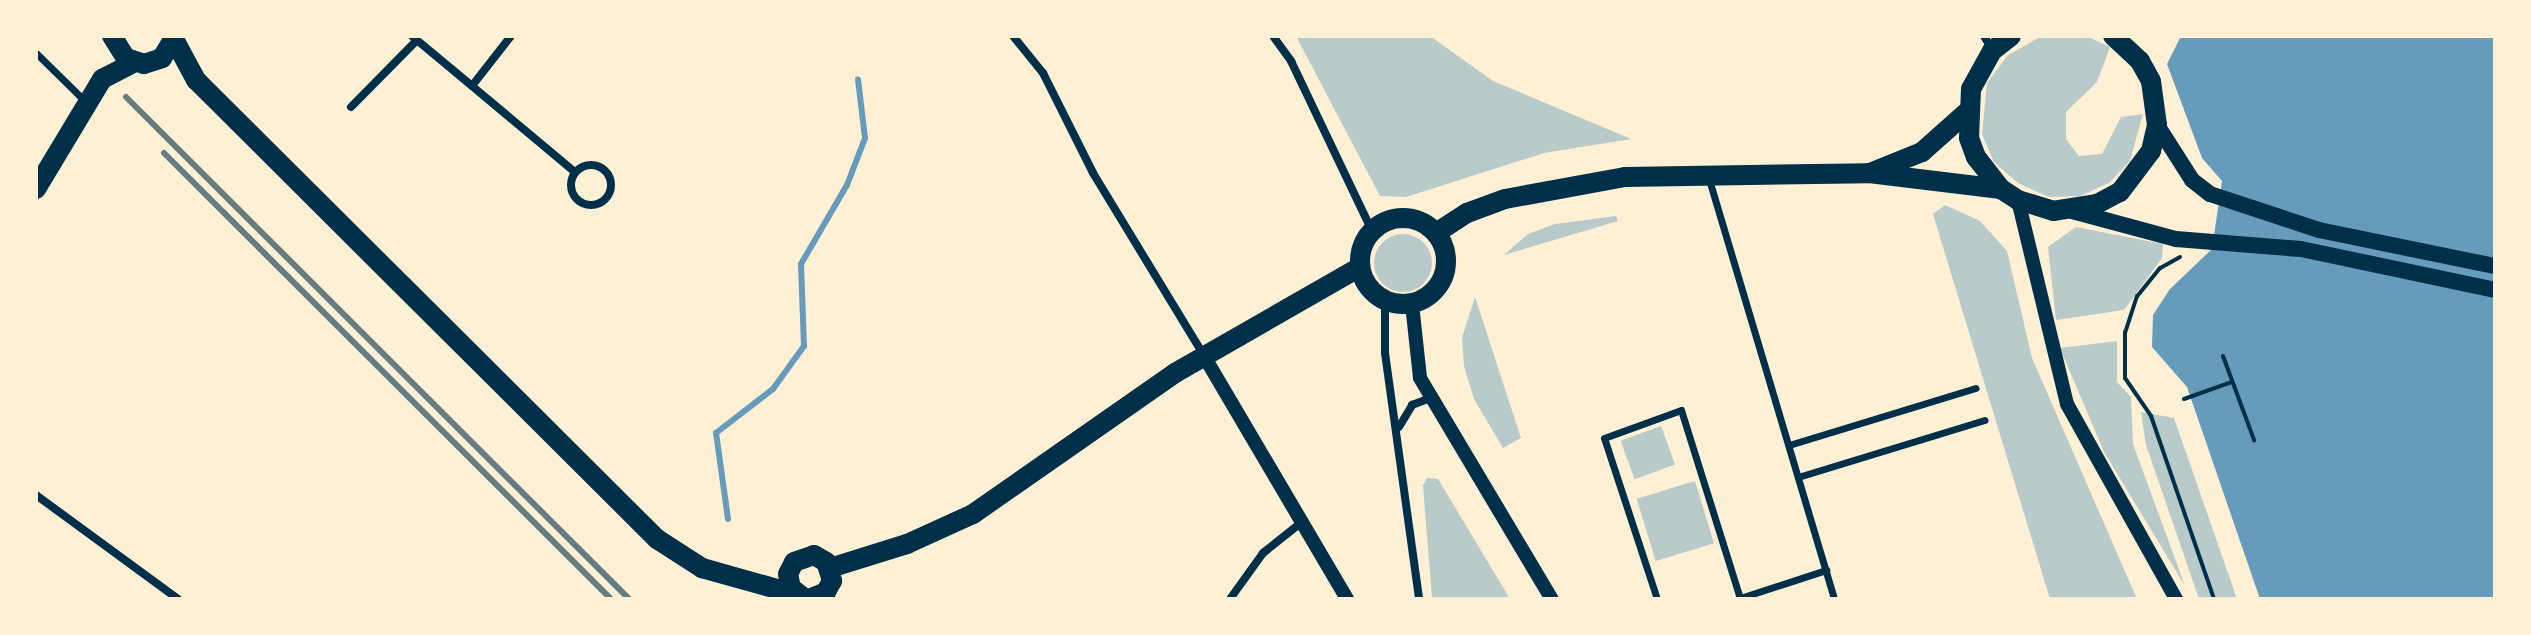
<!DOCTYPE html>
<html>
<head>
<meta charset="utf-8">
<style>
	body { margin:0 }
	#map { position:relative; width:2531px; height:635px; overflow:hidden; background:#fdf0d5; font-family:"PT Sans",sans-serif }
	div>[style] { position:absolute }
	.green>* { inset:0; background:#b9caca; transform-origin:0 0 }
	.round { border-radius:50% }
	.water>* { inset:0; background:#669bbc }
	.stream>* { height:6px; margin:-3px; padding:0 3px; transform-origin:3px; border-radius:3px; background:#669bbc }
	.path>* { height:4px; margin:-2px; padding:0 2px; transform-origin:2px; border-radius:2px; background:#003049 }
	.pedestrian>* { height:7px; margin:-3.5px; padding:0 3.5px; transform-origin:3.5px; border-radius:3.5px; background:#003049 }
	.minor>* { height:8px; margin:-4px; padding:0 4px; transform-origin:4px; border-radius:4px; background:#003049 }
	.minor>.ring { margin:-4px; padding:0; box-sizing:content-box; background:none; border:8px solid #003049; border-radius:50% }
	.tertiary>* { height:14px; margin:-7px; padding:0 7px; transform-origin:7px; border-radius:7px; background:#003049 }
	.secondary>* { height:16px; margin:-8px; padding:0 8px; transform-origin:8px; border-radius:8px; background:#003049 }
	.primary>* { height:20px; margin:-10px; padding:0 10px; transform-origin:10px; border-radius:10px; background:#003049 }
	.primary>.ring { margin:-10px; padding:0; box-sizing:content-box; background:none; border:20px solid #003049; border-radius:50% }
	.rail>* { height:6px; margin:-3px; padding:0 3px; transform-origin:3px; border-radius:3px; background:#657d81 }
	span { translate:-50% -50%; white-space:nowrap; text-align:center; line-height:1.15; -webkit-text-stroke:8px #fdf0d5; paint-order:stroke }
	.frame { position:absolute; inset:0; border:38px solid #fdf0d5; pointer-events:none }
</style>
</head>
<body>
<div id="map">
	<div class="green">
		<i style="clip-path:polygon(1296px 36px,1430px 36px,1493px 81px,1631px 139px,1544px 153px,1406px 197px,1380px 196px)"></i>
		<i style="clip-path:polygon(2042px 36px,2086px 36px,2110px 47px,2097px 82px,2066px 112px,2066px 139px,2079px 156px,2102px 154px,2121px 117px,2143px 114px,2130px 161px,2109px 183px,2080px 196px,2048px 197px,2018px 183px,1994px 162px,1982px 134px,1987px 83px,2008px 55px)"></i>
		<i style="clip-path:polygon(1945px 205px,1980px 221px,2007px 251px,2032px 358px,2137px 599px,2050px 599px,1933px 214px)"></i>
		<i style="clip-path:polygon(1616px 216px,1618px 221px,1504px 255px,1528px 234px,1555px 224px)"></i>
		<i style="clip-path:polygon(2076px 227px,2163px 244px,2162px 258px,2124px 310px,2056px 320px,2048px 247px)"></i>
		<i class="round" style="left:1374px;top:234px;width:58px;height:58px"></i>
		<i style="clip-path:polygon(1475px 297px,1521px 438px,1503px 448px,1474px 399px,1464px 366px,1462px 338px)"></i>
		<i style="clip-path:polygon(2117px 341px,2117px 382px,2131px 397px,2133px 444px,2185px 586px,2104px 452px,2060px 348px)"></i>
		<i style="clip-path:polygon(2141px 412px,2174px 418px,2237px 599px,2199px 599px,2146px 445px)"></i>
		<i style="left:1661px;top:426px;width:41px;height:43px;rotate:70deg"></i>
		<i style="clip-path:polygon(1427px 478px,1438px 479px,1510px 599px,1432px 599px,1423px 485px)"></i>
		<i style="left:1695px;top:481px;width:65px;height:61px;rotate:73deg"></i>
	</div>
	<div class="water">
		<i style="clip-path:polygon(2181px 36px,2495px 36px,2495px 599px,2260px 599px,2187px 387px,2152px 347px,2153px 315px,2170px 289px,2212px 249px,2222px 181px,2202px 158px,2167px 64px)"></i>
	</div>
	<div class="stream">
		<i style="left:728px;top:519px;width:87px;rotate:-97.9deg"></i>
		<i style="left:716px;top:433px;width:72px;rotate:-37.7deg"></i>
		<i style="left:773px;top:389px;width:53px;rotate:-54.2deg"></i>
		<i style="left:804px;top:346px;width:82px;rotate:-92.1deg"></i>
		<i style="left:801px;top:264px;width:91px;rotate:-59.8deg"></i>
		<i style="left:847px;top:185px;width:50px;rotate:-69deg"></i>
		<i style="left:865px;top:138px;width:59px;rotate:-96.8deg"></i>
	</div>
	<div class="path">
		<i style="left:2180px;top:257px;width:23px;rotate:151deg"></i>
		<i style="left:2160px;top:268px;width:36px;rotate:129deg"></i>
		<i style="left:2137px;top:296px;width:38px;rotate:108deg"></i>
		<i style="left:2125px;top:332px;width:46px;rotate:90deg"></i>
		<i style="left:2125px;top:378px;width:46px;rotate:55.6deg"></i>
		<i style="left:2151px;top:416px;width:194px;rotate:71deg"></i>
		<i style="left:2223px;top:356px;width:90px;rotate:69.7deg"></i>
		<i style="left:2184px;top:399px;width:51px;rotate:-19.5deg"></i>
	</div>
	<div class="pedestrian">
		<i style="left:36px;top:53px;width:67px;rotate:44.4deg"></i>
		<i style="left:1708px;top:176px;width:441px;rotate:73.4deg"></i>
		<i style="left:1789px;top:445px;width:195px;rotate:-17deg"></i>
		<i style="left:1798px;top:477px;width:195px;rotate:-17deg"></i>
		<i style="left:1657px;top:599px;width:169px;rotate:-108.2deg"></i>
		<i style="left:1604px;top:438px;width:82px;rotate:-20deg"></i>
		<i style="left:1681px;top:410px;width:197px;rotate:72.6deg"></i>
		<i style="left:1737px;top:599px;width:94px;rotate:-18deg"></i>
	</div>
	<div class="minor">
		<i style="left:412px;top:36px;width:78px;rotate:39.8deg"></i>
		<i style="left:511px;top:36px;width:63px;rotate:128deg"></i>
		<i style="left:472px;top:86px;width:134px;rotate:39.9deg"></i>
		<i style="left:1013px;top:36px;width:48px;rotate:51deg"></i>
		<i style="left:1043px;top:73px;width:112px;rotate:63.4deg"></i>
		<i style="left:1093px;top:173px;width:212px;rotate:58.7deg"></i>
		<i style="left:1273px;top:36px;width:31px;rotate:54deg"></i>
		<i style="left:1291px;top:61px;width:188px;rotate:64.5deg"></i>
		<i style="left:1984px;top:36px;width:16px;rotate:60deg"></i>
		<i style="left:351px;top:107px;width:94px;rotate:-45.4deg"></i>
		<i class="ring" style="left:571px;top:165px;width:32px;height:32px"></i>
		<i style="left:1385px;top:301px;width:52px;rotate:90deg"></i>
		<i style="left:1385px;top:353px;width:248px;rotate:82.1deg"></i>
		<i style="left:1399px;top:427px;width:26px;rotate:-59deg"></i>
		<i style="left:1412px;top:405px;width:19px;rotate:-21deg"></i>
		<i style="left:36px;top:495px;width:176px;rotate:36.2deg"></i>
		<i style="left:1230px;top:599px;width:57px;rotate:-54.3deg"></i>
		<i style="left:1263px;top:553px;width:50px;rotate:-38.5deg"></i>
	</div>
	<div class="tertiary">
		<i style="left:2018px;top:200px;width:210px;rotate:76.5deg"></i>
		<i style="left:2067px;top:404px;width:223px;rotate:60.8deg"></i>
		<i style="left:1412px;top:304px;width:74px;rotate:83.8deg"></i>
		<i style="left:1420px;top:378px;width:257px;rotate:59.2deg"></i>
		<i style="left:1204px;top:356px;width:282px;rotate:59.5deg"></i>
	</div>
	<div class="secondary">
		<i style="left:2157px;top:125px;width:65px;rotate:57.5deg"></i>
		<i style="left:2192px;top:180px;width:23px;rotate:38deg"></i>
		<i style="left:2210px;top:194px;width:115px;rotate:18.3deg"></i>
		<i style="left:2319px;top:230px;width:180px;rotate:11.6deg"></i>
		<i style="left:2072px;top:211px;width:108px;rotate:15.1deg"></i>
		<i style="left:2176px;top:239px;width:125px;rotate:4.6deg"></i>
		<i style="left:2301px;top:249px;width:198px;rotate:11.9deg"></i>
	</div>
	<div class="primary">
		<i style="left:112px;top:36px;width:26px;rotate:58deg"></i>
		<i style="left:126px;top:58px;width:19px;rotate:18deg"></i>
		<i style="left:144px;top:64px;width:19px;rotate:-18deg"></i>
		<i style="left:162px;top:58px;width:26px;rotate:-59deg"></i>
		<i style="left:2011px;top:36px;width:24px;rotate:142deg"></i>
		<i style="left:1992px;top:51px;width:43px;rotate:118.9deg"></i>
		<i style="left:1971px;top:89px;width:49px;rotate:92.3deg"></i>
		<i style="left:1969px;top:138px;width:20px;rotate:70deg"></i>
		<i style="left:1976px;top:157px;width:41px;rotate:52deg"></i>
		<i style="left:2001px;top:189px;width:20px;rotate:33deg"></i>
		<i style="left:2018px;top:200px;width:37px;rotate:17deg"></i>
		<i style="left:2053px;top:211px;width:45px;rotate:-9deg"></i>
		<i style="left:2097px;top:204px;width:26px;rotate:-28deg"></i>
		<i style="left:2120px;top:192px;width:51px;rotate:-52.9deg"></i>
		<i style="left:2151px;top:151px;width:27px;rotate:-77deg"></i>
		<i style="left:2157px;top:125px;width:44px;rotate:-97.8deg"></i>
		<i style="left:2151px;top:81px;width:23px;rotate:-119deg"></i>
		<i style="left:2140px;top:61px;width:37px;rotate:-137deg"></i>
		<i style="left:175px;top:41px;width:44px;rotate:61.7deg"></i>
		<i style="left:196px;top:80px;width:651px;rotate:44.88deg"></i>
		<i style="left:657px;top:539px;width:54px;rotate:32.8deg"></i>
		<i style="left:702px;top:568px;width:97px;rotate:15.6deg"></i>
		<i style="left:1870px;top:173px;width:56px;rotate:-22deg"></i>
		<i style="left:1922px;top:152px;width:59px;rotate:-41.6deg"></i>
		<i style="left:36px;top:189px;width:128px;rotate:-59deg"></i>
		<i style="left:102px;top:79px;width:37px;rotate:-27deg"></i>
		<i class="ring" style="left:1360px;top:218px;width:66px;height:66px"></i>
		<i style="left:1436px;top:233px;width:37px;rotate:-33deg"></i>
		<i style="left:1467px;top:213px;width:40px;rotate:-20.2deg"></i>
		<i style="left:1505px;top:199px;width:122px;rotate:-10.4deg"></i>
		<i style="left:1625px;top:177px;width:244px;rotate:-0.9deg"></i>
		<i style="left:1869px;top:173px;width:133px;rotate:6.9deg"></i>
		<i style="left:830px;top:568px;width:81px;rotate:-17.3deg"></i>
		<i style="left:907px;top:544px;width:72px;rotate:-24.4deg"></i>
		<i style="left:973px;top:514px;width:246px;rotate:-34.9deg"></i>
		<i style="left:1175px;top:373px;width:213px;rotate:-29.8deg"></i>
		<i style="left:804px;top:598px;width:16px;rotate:-142deg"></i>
		<i style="left:791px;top:588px;width:14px;rotate:-102deg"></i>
		<i style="left:788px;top:574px;width:13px;rotate:-63deg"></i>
		<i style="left:794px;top:562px;width:21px;rotate:-19deg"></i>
		<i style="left:814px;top:555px;width:14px;rotate:30deg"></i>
		<i style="left:826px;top:562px;width:20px;rotate:72deg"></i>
		<i style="left:832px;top:581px;width:13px;rotate:119deg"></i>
		<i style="left:826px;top:592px;width:18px;rotate:158deg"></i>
	</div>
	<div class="rail">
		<i style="left:126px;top:97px;width:711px;rotate:44.94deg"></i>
		<i style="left:164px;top:153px;width:631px;rotate:44.94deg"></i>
	</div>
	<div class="frame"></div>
</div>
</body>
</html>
